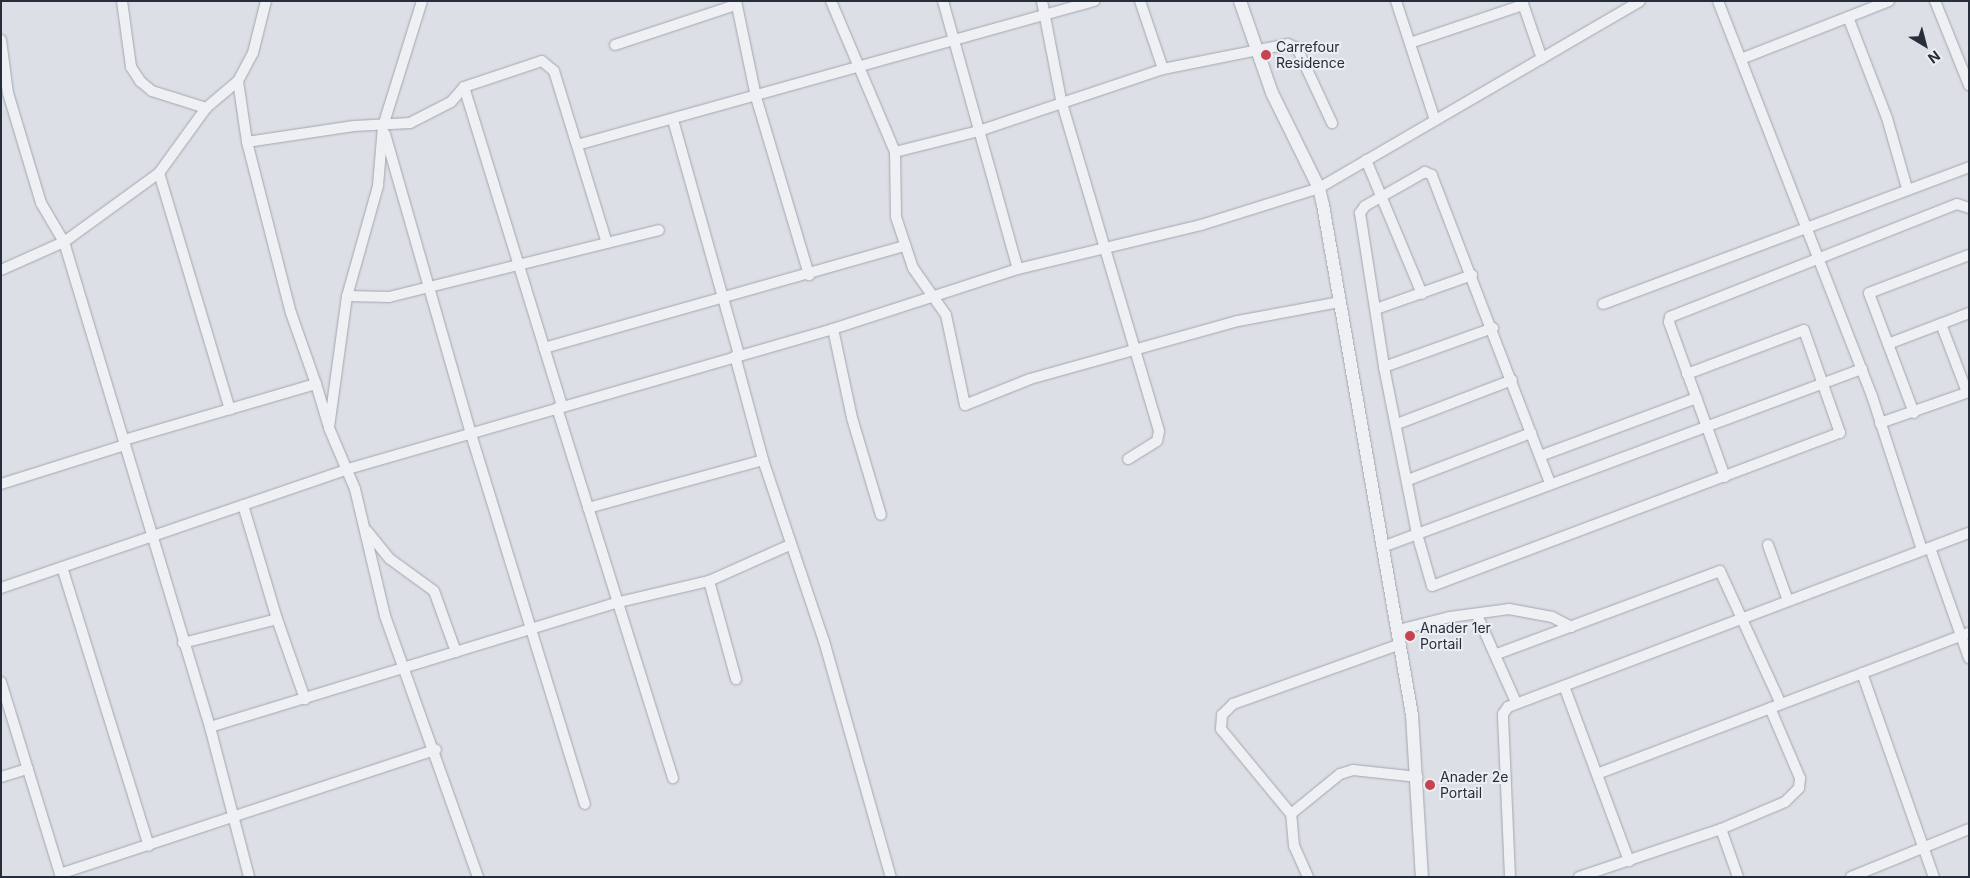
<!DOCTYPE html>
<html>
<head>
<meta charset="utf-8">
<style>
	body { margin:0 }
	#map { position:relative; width:1970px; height:878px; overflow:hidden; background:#dcdfe5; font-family:Inter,sans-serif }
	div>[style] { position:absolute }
	.roads { filter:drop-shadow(0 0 1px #a2a6af) drop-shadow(0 0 1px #a2a6af) }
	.minor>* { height:10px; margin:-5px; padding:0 5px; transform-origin:5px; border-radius:5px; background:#eef0f4 }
	.tertiary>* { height:12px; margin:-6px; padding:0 6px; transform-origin:6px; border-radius:6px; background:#eef0f4 }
	.dots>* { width:14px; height:14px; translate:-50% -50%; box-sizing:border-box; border:2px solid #ebeef3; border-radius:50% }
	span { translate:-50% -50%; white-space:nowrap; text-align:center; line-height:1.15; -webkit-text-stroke:4px #ebeef3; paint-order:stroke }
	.poi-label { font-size:14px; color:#262d3b }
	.left { translate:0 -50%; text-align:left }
	.frame { position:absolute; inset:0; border:2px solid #262d3b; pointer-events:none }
	.north { position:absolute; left:1900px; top:20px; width:50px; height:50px; -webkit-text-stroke:4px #ebeef3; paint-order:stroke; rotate:143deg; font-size:14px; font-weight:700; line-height:20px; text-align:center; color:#262d3b }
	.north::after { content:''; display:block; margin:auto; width:18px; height:22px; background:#262d3b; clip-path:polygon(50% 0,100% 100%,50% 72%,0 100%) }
</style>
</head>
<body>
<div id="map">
	<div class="roads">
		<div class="minor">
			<i style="left:122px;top:1px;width:67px;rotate:82.2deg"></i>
			<i style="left:131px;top:67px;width:17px;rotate:57deg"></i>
			<i style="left:140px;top:81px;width:16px;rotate:40deg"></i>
			<i style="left:152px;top:91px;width:57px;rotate:17.5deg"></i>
			<i style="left:422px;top:1px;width:131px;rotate:107.3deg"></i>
			<i style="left:383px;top:126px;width:60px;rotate:94.8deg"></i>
			<i style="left:378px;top:186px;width:114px;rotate:105.7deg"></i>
			<i style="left:347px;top:296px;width:133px;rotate:97.8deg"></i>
			<i style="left:329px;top:428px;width:66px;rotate:66.9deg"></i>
			<i style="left:355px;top:489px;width:130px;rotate:76.7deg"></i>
			<i style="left:385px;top:616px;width:277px;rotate:70.4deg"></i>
			<i style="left:736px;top:1px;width:98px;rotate:78.2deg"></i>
			<i style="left:756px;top:97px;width:186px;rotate:73.4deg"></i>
			<i style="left:831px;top:1px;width:164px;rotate:67deg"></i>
			<i style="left:895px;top:152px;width:65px;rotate:89.1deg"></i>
			<i style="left:896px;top:217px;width:54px;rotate:71.6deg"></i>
			<i style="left:913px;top:268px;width:57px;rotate:54.9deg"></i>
			<i style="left:946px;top:315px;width:92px;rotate:78.1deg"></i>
			<i style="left:965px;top:405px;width:70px;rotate:-21.8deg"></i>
			<i style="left:1030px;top:379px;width:216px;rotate:-15.6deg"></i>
			<i style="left:1238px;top:321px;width:104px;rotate:-10.6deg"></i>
			<i style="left:943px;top:1px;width:278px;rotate:74.4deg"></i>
			<i style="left:1042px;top:1px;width:101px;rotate:79.1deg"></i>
			<i style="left:1061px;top:100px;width:345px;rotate:73.5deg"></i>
			<i style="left:1159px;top:431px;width:10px;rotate:101deg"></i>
			<i style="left:1157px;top:441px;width:34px;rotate:148deg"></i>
			<i style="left:1140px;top:1px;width:72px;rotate:71.3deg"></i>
			<i style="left:1396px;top:1px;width:125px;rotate:71.9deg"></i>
			<i style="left:1522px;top:1px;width:61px;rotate:71deg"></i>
			<i style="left:1718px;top:1px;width:424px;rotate:68.7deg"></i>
			<i style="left:1872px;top:396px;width:162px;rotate:72deg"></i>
			<i style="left:1935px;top:1px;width:91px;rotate:68deg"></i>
			<i style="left:1848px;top:17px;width:108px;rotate:68.9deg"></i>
			<i style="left:1887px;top:118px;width:73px;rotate:74.1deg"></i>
			<i style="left:1px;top:40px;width:53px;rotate:82.5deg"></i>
			<i style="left:8px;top:93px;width:115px;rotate:73.3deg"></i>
			<i style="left:41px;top:203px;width:45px;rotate:59.5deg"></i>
			<i style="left:64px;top:242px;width:506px;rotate:73.25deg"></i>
			<i style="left:210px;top:727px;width:155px;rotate:75.4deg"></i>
			<i style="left:1410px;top:43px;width:119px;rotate:-18.6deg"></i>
			<i style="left:615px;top:45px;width:126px;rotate:-18.4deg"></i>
			<i style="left:1741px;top:59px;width:159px;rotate:-21.4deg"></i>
			<i style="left:238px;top:81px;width:62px;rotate:81.6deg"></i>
			<i style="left:247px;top:142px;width:177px;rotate:75.6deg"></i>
			<i style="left:291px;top:313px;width:75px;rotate:70.6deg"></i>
			<i style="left:464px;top:87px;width:333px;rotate:72.9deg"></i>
			<i style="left:673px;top:120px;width:244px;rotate:74.3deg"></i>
			<i style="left:385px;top:134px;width:312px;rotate:74deg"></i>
			<i style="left:471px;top:434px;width:387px;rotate:72.9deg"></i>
			<i style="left:247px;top:142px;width:108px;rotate:-8.5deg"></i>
			<i style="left:354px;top:126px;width:56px;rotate:-3.1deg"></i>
			<i style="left:410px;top:123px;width:46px;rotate:-27.1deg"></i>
			<i style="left:451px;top:102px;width:20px;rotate:-49deg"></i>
			<i style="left:464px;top:87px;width:82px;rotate:-18.4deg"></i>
			<i style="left:542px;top:61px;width:16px;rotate:40deg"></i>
			<i style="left:554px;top:71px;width:180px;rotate:72.9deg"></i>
			<i style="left:577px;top:145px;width:537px;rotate:-15.56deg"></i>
			<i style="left:895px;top:152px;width:87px;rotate:-14deg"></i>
			<i style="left:979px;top:131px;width:194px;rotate:-18.6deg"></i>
			<i style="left:1163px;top:69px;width:127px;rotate:-11.3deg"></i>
			<i style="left:1288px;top:44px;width:10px;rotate:24deg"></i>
			<i style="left:1297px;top:48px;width:83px;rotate:65deg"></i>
			<i style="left:1366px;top:160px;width:145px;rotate:67.3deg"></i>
			<i style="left:159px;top:173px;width:247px;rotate:73.3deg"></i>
			<i style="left:1px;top:270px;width:69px;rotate:-24deg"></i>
			<i style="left:64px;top:242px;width:117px;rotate:-36deg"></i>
			<i style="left:159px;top:173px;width:80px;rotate:-54.1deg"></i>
			<i style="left:206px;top:108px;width:42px;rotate:-40.2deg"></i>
			<i style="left:238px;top:81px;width:32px;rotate:-62deg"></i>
			<i style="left:253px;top:53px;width:54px;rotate:-76deg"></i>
			<i style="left:347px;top:296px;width:42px;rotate:1.4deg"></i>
			<i style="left:389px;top:297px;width:278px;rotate:-13.9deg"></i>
			<i style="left:1603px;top:304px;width:391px;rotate:-20.5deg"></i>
			<i style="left:1376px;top:309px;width:102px;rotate:-19.5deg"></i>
			<i style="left:1941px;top:324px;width:73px;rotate:69.1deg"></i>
			<i style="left:833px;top:329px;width:91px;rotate:77.9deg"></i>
			<i style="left:852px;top:418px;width:101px;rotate:73.4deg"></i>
			<i style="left:1888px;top:344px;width:87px;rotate:-20.9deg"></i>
			<i style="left:544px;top:348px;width:374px;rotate:-15.8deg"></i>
			<i style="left:735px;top:356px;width:108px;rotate:74.9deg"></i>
			<i style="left:763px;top:460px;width:191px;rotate:71.4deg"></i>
			<i style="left:824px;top:641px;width:245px;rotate:74.2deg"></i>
			<i style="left:1384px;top:367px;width:116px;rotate:-19.7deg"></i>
			<i style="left:557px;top:408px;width:388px;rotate:72.6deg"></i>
			<i style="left:1914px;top:413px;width:128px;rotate:-110.6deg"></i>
			<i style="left:1869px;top:293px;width:107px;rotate:-20.8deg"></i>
			<i style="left:1880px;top:423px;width:94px;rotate:-19.2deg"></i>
			<i style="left:1397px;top:424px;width:123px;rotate:-20.9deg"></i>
			<i style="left:124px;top:440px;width:200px;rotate:-16.3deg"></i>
			<i style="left:316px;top:384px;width:42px;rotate:73.3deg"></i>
			<i style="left:1540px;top:456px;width:167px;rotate:-20.3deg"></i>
			<i style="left:1725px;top:477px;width:165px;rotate:-109.9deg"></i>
			<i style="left:1669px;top:322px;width:5px;rotate:-79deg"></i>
			<i style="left:1670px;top:317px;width:308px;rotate:-21.5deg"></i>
			<i style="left:1957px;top:204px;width:13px;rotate:18deg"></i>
			<i style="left:1408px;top:480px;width:132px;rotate:-20.9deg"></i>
			<i style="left:1550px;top:483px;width:330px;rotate:-111deg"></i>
			<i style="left:1432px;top:175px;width:8px;rotate:-157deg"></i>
			<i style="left:1425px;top:172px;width:69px;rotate:150.5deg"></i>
			<i style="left:1365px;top:206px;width:9px;rotate:126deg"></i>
			<i style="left:1360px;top:213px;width:156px;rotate:81.1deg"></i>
			<i style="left:1384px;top:367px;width:170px;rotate:78.8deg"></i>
			<i style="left:1417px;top:534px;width:54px;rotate:73.9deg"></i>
			<i style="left:1432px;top:586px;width:436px;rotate:-20.6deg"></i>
			<i style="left:1840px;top:433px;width:109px;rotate:-109.3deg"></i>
			<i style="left:1804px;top:330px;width:125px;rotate:159.4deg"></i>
			<i style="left:1px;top:484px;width:130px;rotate:-17.5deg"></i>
			<i style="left:243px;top:505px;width:119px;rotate:73.4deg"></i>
			<i style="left:588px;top:508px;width:181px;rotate:-15.3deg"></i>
			<i style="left:367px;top:531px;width:36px;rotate:51deg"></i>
			<i style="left:390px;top:559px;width:54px;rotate:36deg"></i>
			<i style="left:434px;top:591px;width:65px;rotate:70.2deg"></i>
			<i style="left:1768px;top:545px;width:59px;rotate:70.3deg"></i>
			<i style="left:1385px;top:546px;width:509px;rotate:-20.36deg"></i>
			<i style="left:1930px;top:548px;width:117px;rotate:70.5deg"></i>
			<i style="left:62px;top:567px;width:292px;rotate:72.7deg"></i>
			<i style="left:709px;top:581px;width:102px;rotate:74.6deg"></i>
			<i style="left:1px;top:588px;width:367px;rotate:-18.9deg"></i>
			<i style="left:348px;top:469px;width:505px;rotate:-16.1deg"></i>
			<i style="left:833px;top:329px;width:194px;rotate:-18deg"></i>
			<i style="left:1018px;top:269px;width:188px;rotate:-13.5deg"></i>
			<i style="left:1201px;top:225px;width:124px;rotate:-17.4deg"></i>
			<i style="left:1319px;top:188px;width:371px;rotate:-30.2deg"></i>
			<i style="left:1477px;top:615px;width:95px;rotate:65.9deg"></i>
			<i style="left:1398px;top:630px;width:54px;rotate:-14deg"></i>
			<i style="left:1450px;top:617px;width:60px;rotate:-7.7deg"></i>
			<i style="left:1509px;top:609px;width:44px;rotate:10.5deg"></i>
			<i style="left:1552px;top:617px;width:22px;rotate:27deg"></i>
			<i style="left:183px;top:643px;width:97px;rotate:-14.3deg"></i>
			<i style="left:277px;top:619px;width:85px;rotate:70.7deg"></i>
			<i style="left:1497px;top:654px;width:238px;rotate:-20.4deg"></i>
			<i style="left:1720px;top:571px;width:146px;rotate:65.4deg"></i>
			<i style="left:1862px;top:673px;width:216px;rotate:70.6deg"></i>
			<i style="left:1px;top:682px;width:204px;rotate:72.9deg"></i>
			<i style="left:1564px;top:686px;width:187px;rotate:69.6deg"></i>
			<i style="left:210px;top:727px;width:424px;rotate:-17deg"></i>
			<i style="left:615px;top:603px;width:97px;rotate:-13.2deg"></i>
			<i style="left:709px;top:581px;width:89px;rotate:-24deg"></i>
			<i style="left:1597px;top:774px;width:398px;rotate:-20.8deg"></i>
			<i style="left:1px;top:777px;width:28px;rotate:-17deg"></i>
			<i style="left:1291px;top:814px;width:63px;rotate:-39.2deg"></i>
			<i style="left:1340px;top:774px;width:14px;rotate:-17deg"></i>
			<i style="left:1353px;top:770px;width:65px;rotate:6.1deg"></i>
			<i style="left:1721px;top:829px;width:51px;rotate:70.5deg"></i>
			<i style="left:60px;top:874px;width:396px;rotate:-18.3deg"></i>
			<i style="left:1308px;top:877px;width:34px;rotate:-114deg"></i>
			<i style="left:1294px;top:846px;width:32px;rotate:-95deg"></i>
			<i style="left:1291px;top:814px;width:110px;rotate:-129.5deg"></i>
			<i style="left:1221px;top:729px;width:14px;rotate:-86deg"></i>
			<i style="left:1222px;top:715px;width:16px;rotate:-45deg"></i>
			<i style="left:1233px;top:704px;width:178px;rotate:-19.7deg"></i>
			<i style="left:1510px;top:877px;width:163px;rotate:-92.5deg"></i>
			<i style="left:1503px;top:714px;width:9px;rotate:-54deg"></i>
			<i style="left:1508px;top:707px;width:493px;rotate:-20.7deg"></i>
			<i style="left:1579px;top:877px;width:150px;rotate:-18.7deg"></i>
			<i style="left:1721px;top:829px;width:69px;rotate:-22.9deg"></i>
			<i style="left:1785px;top:802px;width:20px;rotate:-45deg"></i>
			<i style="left:1799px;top:788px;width:10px;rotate:-84deg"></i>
			<i style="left:1800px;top:778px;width:76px;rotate:-113.2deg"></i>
			<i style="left:1851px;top:877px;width:127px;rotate:-22.1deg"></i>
		</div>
		<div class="tertiary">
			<i style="left:1240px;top:1px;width:97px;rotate:70.8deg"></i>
			<i style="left:1272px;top:93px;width:106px;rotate:63.7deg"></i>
			<i style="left:1319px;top:188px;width:17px;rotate:77deg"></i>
			<i style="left:1323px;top:205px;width:518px;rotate:80.1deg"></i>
			<i style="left:1412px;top:715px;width:162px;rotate:86.5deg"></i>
		</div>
	</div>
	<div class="dots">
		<i style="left:1266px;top:55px;background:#c84350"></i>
		<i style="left:1410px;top:636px;background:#c84350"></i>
		<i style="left:1430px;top:785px;background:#c84350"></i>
	</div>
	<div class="poi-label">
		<span class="left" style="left:1276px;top:55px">Carrefour<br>Residence</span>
		<span class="left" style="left:1420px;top:636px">Anader 1er<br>Portail</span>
		<span class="left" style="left:1440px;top:785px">Anader 2e<br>Portail</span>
	</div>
	<div class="frame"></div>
	<div class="north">N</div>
</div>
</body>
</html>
